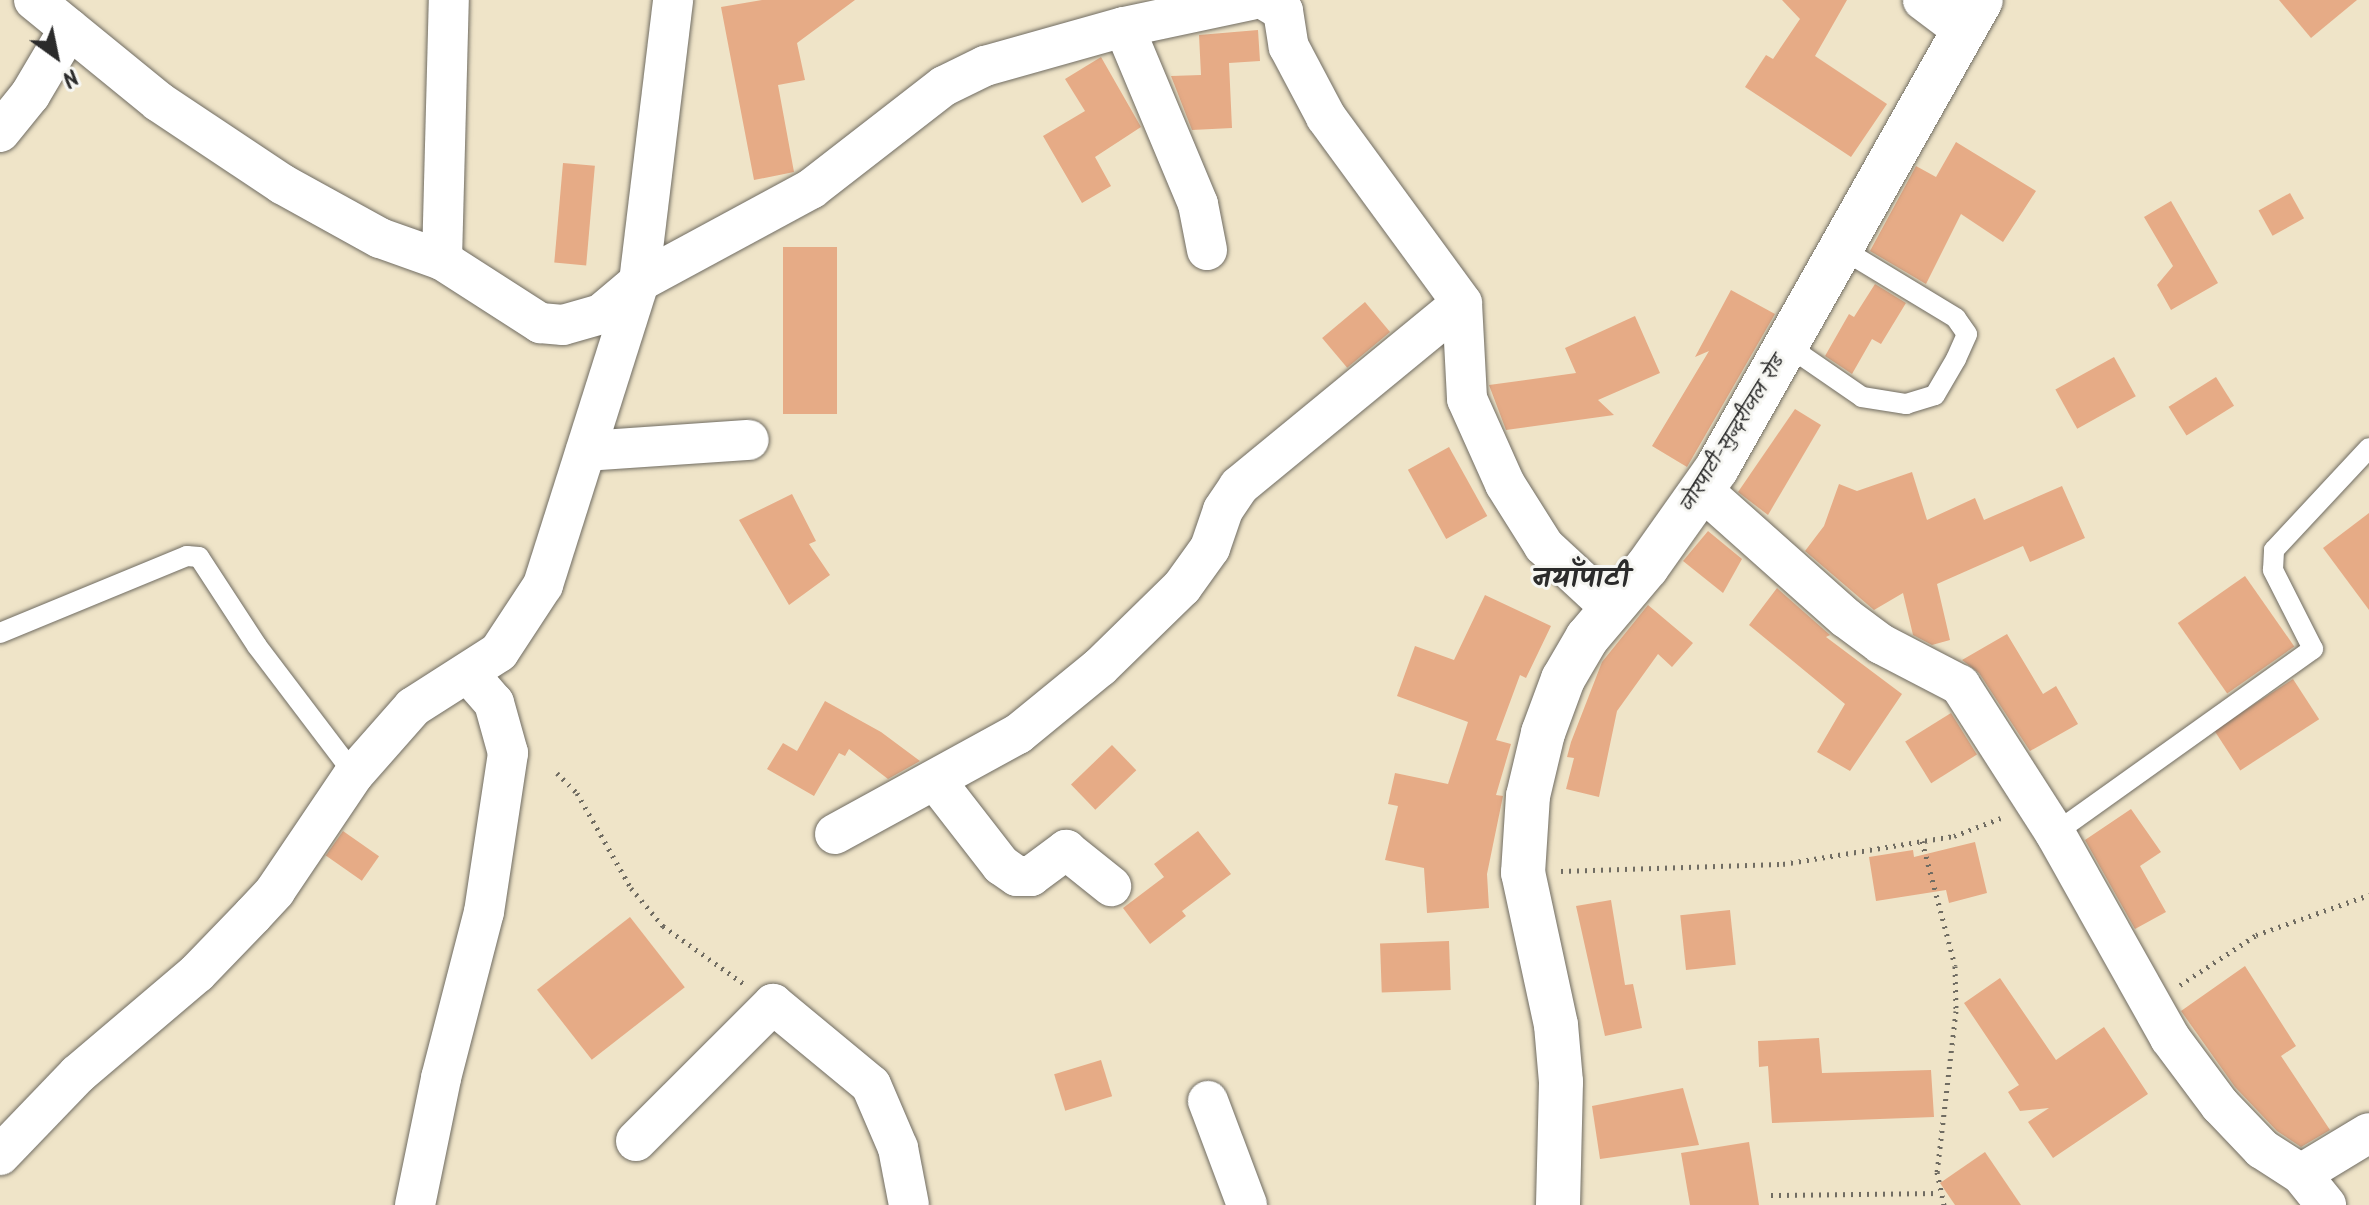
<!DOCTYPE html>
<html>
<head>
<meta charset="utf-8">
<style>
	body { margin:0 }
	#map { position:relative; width:2369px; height:1205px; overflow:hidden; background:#efe4c8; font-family:Kalam,"Playpen Sans Deva",sans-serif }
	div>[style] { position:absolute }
	.building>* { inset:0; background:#e6ab86; transform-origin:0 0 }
	.path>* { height:5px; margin-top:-2.5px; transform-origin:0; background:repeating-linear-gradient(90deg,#706c62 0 2px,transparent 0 8px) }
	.roads { filter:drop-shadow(0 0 2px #706c62) drop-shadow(0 0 2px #706c62) }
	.service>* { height:20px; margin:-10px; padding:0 10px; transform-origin:10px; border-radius:10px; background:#fff }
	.minor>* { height:40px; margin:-20px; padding:0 20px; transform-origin:20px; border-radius:20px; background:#fff }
	.secondary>* { height:44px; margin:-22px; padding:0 22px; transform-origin:22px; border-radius:22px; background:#fff }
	span { translate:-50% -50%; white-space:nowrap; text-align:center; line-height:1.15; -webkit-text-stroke:6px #f6f6f2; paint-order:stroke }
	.street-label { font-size:20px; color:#2b2b2b }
	.district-label { font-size:28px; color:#2b2b2b; font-weight:700 }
	.north { position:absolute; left:16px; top:16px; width:80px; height:80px; -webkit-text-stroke:6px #f6f6f2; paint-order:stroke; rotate:147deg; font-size:22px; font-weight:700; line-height:32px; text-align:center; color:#2b2b2b }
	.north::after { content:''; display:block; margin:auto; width:28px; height:36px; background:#2b2b2b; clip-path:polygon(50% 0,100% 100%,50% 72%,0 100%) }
</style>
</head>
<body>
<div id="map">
	<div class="building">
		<i style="clip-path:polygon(762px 0,855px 0,797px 43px,805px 80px,778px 85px,794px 172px,754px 180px,721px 7px)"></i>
		<i style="clip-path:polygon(1782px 0,1847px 0,1815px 56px,1887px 104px,1851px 157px,1745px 87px,1766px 55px,1773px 59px,1800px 19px)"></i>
		<i style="clip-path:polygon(2279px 0,2357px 0,2311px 38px)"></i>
		<i style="clip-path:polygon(1258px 30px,1260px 61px,1229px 63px,1232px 128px,1192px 130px,1171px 76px,1201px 75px,1199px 35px)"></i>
		<i style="clip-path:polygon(1101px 57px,1141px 127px,1095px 157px,1111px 186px,1082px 203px,1043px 136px,1085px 111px,1065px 79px)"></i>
		<i style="clip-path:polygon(1956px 142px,2036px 191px,2003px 242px,1961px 214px,1926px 284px,1870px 251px,1916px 166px,1936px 177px)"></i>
		<i style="left:563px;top:163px;width:32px;height:100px;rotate:5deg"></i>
		<i style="left:2290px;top:193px;width:29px;height:36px;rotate:61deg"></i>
		<i style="clip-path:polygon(2171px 201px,2218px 283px,2171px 310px,2157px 285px,2173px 266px,2144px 217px)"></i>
		<i style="left:783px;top:247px;width:54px;height:167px"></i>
		<i style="clip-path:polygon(1875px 284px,1906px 303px,1881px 344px,1872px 339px,1852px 374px,1825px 356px,1849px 314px,1854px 317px)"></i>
		<i style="clip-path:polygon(1731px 290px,1775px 314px,1687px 467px,1652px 446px,1709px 351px,1695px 357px)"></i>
		<i style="left:1365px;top:302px;width:39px;height:56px;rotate:50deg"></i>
		<i style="clip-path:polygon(1635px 316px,1660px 373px,1598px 400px,1614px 415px,1506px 430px,1489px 385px,1576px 373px,1565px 348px)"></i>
		<i style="left:2114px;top:357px;width:45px;height:67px;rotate:61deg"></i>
		<i style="left:2216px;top:377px;width:34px;height:56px;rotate:58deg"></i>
		<i style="clip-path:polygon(1795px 409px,1821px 425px,1768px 515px,1738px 492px)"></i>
		<i style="left:1449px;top:447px;width:79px;height:47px;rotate:61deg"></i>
		<i style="clip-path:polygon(1912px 472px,1927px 520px,1975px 498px,1984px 520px,2062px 486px,2085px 538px,2030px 562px,2023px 546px,1937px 584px,1950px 640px,1932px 645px,1913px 635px,1903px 593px,1874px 610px,1805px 551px,1824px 526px,1839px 484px,1857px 491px)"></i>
		<i style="clip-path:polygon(792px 494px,816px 541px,809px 544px,830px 575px,789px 605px,739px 520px)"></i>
		<i style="clip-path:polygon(2369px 513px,2369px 610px,2323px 548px)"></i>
		<i style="clip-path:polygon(1708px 531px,1742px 559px,1723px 593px,1683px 561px)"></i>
		<i style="left:2245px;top:576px;width:86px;height:82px;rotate:55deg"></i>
		<i style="clip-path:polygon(1777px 588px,1830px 635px,1826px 637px,1902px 694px,1850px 771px,1817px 752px,1845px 704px,1749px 625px)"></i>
		<i style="clip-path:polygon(1485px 595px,1551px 626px,1526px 678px,1520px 675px,1496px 740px,1511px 744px,1496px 795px,1503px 796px,1487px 874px,1489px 908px,1427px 913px,1424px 868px,1385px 860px,1398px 806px,1388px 804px,1395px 773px,1448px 784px,1468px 722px,1397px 696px,1415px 646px,1454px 660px)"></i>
		<i style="clip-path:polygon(1648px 605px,1693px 643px,1672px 667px,1658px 654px,1617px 711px,1599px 797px,1566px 789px,1574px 758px,1567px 757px,1571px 742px,1602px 662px)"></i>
		<i style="clip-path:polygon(2007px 634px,2043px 694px,2056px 686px,2078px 724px,2030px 751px,1979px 673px,1962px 660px)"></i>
		<i style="left:2293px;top:679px;width:48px;height:94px;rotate:57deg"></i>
		<i style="clip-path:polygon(825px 701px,881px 732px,920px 761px,888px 779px,849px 749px,845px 756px,839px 753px,814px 796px,767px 769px,783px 743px,797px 751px)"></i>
		<i style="left:1951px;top:713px;width:49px;height:54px;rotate:58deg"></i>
		<i style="left:1112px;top:745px;width:35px;height:57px;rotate:46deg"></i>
		<i style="clip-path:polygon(2131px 809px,2161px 852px,2140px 866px,2166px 912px,2135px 929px,2085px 840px)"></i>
		<i style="left:343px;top:831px;width:44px;height:30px;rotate:35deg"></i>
		<i style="clip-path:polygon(1198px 831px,1231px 874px,1182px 911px,1186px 916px,1150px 944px,1123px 908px,1164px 877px,1154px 864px)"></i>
		<i style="clip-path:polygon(1975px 842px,1987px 893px,1949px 903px,1946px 890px,1876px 901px,1869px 857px,1913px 850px,1914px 857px)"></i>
		<i style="clip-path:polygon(1611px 900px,1625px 985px,1633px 984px,1642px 1028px,1605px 1036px,1576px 906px)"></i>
		<i style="left:1730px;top:910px;width:55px;height:50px;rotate:84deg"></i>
		<i style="left:630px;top:917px;width:89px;height:118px;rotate:52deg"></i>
		<i style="left:1449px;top:941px;width:49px;height:69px;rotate:88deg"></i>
		<i style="clip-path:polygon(2245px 966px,2296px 1046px,2281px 1056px,2330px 1130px,2301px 1147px,2277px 1131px,2235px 1087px,2181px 1011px)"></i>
		<i style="clip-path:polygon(2000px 978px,2056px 1060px,2104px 1027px,2148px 1094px,2053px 1158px,2028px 1122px,2049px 1108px,2020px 1111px,2008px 1092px,2019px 1085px,1964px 1003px)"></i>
		<i style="clip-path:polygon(1819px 1038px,1822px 1073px,1931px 1070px,1934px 1117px,1772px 1123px,1768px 1066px,1759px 1067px,1758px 1041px)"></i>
		<i style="left:1101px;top:1060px;width:38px;height:49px;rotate:73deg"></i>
		<i style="clip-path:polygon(1683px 1088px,1699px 1145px,1600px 1159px,1592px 1106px)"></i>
		<i style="clip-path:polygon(1749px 1142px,1759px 1205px,1690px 1205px,1681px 1153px)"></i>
		<i style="clip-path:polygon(1985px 1152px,2021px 1205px,1955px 1205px,1940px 1183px)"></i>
	</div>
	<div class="path">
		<i style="left:557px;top:773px;width:28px;rotate:45deg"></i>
		<i style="left:577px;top:793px;width:109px;rotate:60.4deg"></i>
		<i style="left:631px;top:888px;width:50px;rotate:49.9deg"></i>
		<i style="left:663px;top:926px;width:100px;rotate:35.6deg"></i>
		<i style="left:1922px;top:841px;width:129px;rotate:75.2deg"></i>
		<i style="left:1955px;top:966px;width:45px;rotate:88.7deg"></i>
		<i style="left:1956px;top:1011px;width:162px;rotate:96.7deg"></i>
		<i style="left:1937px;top:1172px;width:34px;rotate:78deg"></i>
		<i style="left:1561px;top:871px;width:222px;rotate:-1.8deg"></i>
		<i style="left:1783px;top:864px;width:173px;rotate:-9.3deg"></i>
		<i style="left:1954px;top:836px;width:50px;rotate:-21deg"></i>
		<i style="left:2180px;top:985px;width:91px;rotate:-33.3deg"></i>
		<i style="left:2256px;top:935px;width:120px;rotate:-19.5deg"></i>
		<i style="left:1771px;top:1195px;width:168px;rotate:-0.7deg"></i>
	</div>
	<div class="roads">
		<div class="service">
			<i style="left:1788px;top:346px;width:90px;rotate:34.6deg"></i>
			<i style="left:1862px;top:397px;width:45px;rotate:9deg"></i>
			<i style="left:1906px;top:404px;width:30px;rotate:-17deg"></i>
			<i style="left:1935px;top:395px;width:42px;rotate:-59.7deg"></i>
			<i style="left:1956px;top:359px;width:27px;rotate:-66deg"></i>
			<i style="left:1967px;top:334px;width:19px;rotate:-125deg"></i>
			<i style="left:1956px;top:318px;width:133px;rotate:-148.8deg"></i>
			<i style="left:0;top:633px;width:202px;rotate:-22.4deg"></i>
			<i style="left:187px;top:556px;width:12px;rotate:5deg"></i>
			<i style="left:199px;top:557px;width:106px;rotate:56.9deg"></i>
			<i style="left:257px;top:646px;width:161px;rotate:52.8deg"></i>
			<i style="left:2055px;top:833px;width:317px;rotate:-35.5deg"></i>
			<i style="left:2313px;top:649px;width:89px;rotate:-116.9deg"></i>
			<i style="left:2273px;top:570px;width:20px;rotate:-87deg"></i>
			<i style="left:2274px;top:550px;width:139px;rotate:-47deg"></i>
		</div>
		<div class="minor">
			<i style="left:34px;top:0;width:161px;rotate:39.2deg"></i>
			<i style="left:159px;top:102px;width:148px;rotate:33.7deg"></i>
			<i style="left:282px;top:184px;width:112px;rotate:28.9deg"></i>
			<i style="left:380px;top:238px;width:66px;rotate:19.5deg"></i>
			<i style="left:442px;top:260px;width:117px;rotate:32.7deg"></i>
			<i style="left:540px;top:323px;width:23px;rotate:5deg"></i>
			<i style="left:563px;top:325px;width:40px;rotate:-16deg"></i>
			<i style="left:601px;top:314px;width:50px;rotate:-40.1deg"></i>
			<i style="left:639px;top:282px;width:196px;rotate:-28.4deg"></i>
			<i style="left:811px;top:189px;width:168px;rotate:-37.8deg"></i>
			<i style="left:944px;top:86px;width:46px;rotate:-26deg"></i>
			<i style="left:985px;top:66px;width:144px;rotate:-15.7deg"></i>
			<i style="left:1124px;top:27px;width:130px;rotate:-12deg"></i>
			<i style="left:1265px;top:0;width:21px;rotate:31deg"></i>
			<i style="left:1283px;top:11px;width:36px;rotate:81deg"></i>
			<i style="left:1289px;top:47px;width:79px;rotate:62.1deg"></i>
			<i style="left:1326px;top:117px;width:230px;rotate:53.8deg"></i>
			<i style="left:1462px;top:303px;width:96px;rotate:87deg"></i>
			<i style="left:1467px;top:399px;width:93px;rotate:65.9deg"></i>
			<i style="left:1505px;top:484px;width:73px;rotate:57.8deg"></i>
			<i style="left:1544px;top:546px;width:93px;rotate:42.8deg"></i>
			<i style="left:1923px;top:0;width:51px;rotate:37.1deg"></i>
			<i style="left:1124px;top:27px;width:192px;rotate:67.3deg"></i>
			<i style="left:1198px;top:204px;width:47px;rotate:78.9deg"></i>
			<i style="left:0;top:132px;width:48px;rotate:-51deg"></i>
			<i style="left:30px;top:95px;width:77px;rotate:-59.4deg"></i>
			<i style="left:442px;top:260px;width:260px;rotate:-88.5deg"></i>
			<i style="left:586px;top:451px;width:163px;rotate:-3.9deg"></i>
			<i style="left:1701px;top:489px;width:194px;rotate:41.7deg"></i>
			<i style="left:1846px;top:618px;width:44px;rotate:36.6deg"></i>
			<i style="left:1881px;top:644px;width:89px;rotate:27.4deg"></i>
			<i style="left:1960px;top:685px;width:176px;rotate:57.3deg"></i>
			<i style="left:2055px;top:833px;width:235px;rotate:60.7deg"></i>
			<i style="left:2170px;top:1038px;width:84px;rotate:53.3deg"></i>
			<i style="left:2220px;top:1105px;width:61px;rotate:46.3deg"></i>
			<i style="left:2262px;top:1149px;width:46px;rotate:32.7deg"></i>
			<i style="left:2301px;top:1174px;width:40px;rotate:51deg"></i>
			<i style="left:935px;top:780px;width:108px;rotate:52.2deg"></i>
			<i style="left:1001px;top:865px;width:19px;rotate:35deg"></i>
			<i style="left:1017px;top:876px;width:14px"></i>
			<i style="left:1031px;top:876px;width:44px;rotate:-36.6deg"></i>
			<i style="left:1066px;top:850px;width:58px;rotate:38.7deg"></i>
			<i style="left:835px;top:834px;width:209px;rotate:-28.7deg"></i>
			<i style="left:1018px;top:734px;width:106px;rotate:-39.3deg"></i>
			<i style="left:1100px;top:667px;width:115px;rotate:-44.3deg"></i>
			<i style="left:1182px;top:587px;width:48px;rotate:-54.3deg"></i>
			<i style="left:1210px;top:548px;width:40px;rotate:-71.1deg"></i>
			<i style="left:1223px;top:510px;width:29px;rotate:-56deg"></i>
			<i style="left:1239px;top:486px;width:288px;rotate:-39.4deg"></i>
			<i style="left:1208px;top:1101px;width:111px;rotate:69.4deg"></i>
			<i style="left:636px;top:1141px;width:194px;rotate:-45deg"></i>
			<i style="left:773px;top:1004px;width:127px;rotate:39.6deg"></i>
			<i style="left:871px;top:1085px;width:69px;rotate:66.8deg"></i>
			<i style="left:898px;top:1148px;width:58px;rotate:79.1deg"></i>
			<i style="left:0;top:1155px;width:112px;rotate:-46.1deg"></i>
			<i style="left:78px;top:1074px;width:156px;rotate:-40.3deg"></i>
			<i style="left:197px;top:973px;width:81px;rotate:-46deg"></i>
			<i style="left:253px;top:915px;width:33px;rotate:-47deg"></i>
			<i style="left:275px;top:891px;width:141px;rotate:-56deg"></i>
			<i style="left:354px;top:774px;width:89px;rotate:-48.6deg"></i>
			<i style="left:413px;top:707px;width:102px;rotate:-32.6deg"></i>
			<i style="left:499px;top:652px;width:80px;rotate:-56.7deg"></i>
			<i style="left:543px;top:585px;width:318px;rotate:-72.4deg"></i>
			<i style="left:639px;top:282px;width:284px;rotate:-83.1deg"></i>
			<i style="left:2301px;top:1174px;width:79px;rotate:-31.1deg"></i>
			<i style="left:415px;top:1205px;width:130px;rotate:-78.4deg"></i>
			<i style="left:441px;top:1078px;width:171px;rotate:-75.5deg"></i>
			<i style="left:484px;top:912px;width:161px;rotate:-81.4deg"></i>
			<i style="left:508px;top:753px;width:52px;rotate:-105.6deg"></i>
			<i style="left:494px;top:703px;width:40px;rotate:-131deg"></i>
		</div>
		<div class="secondary">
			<i style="left:1558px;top:1205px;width:123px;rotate:-88.6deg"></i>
			<i style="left:1561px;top:1082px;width:57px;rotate:-95deg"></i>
			<i style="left:1556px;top:1025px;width:156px;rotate:-102.2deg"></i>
			<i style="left:1523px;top:873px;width:77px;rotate:-86.3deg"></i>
			<i style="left:1528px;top:796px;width:65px;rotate:-76.6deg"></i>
			<i style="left:1543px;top:733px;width:58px;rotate:-69.7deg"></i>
			<i style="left:1563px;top:679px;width:48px;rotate:-59.7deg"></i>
			<i style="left:1587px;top:638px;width:93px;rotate:-49.8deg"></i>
			<i style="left:1647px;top:567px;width:121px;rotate:-54.7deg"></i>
			<i style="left:1717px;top:468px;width:537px;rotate:-60.57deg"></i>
		</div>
	</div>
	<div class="street-label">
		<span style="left:1734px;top:434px;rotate:-58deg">जोरपाटी-सुन्दरीजल रोड</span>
	</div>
	<div class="district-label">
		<span style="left:1580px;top:580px">नयाँपाटी</span>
	</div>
	<div class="north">N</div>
</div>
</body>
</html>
